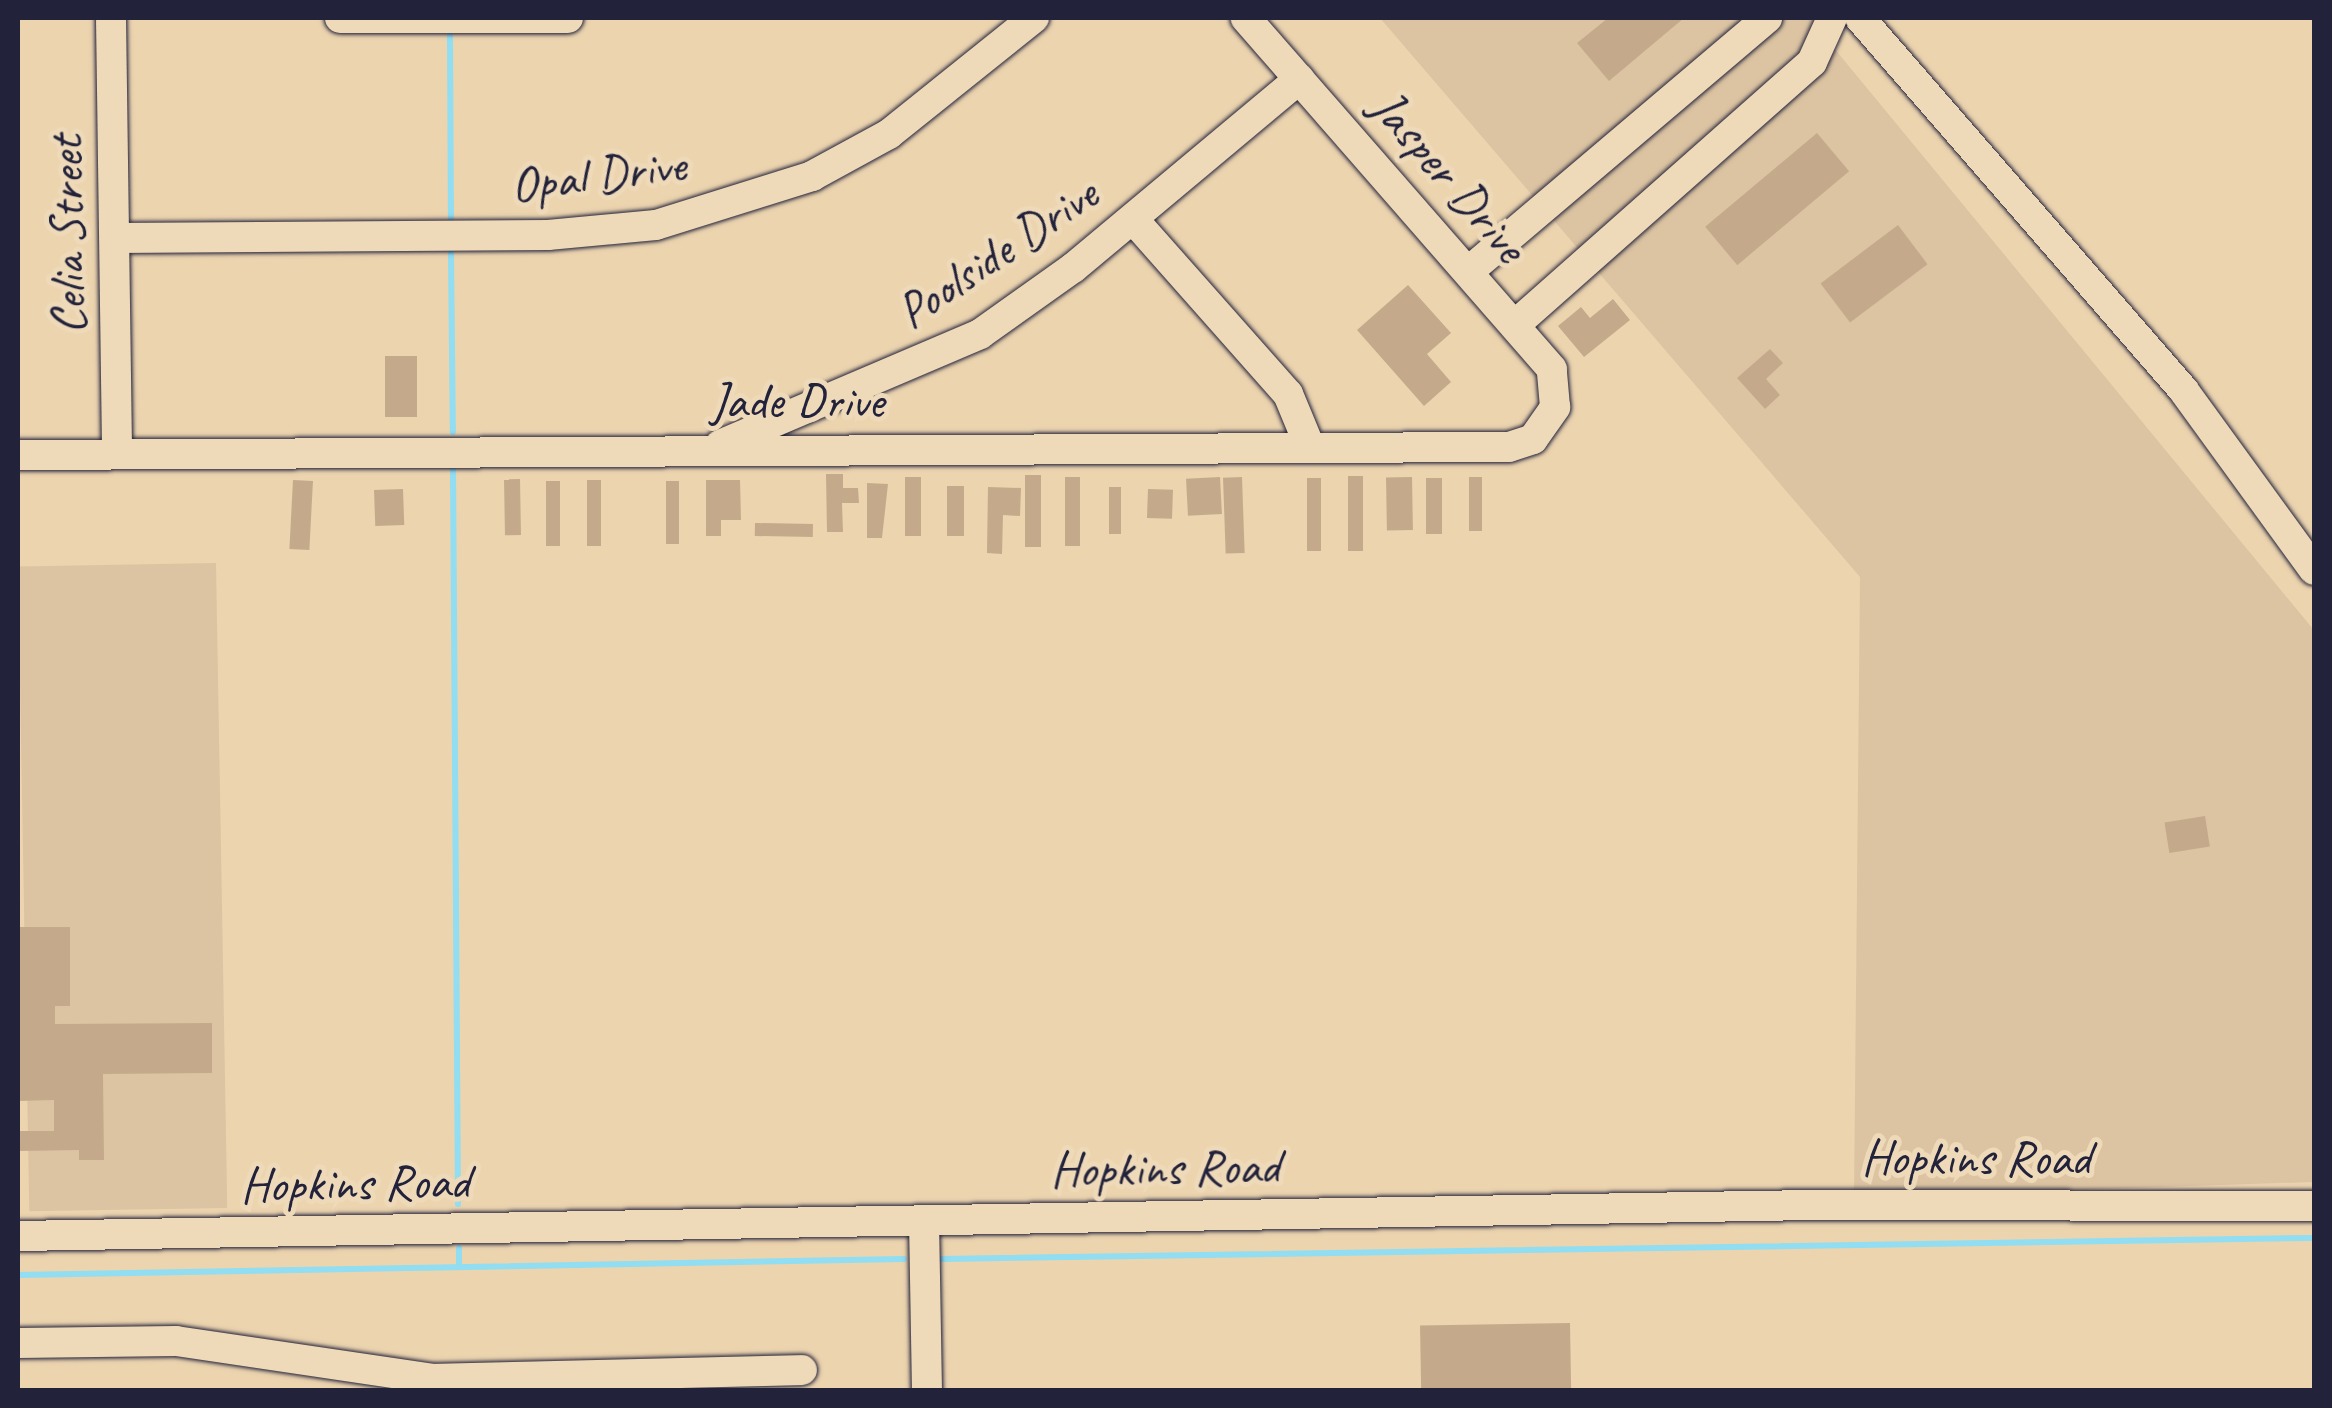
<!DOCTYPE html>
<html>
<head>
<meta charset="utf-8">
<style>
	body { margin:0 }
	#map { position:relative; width:2332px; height:1408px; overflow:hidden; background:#ecd4af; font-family:Caveat,sans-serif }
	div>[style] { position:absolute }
	.built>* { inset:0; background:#dcc4a2; transform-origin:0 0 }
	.stream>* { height:6px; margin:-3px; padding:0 3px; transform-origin:3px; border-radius:3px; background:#91ddf1 }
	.building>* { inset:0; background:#c4aa8a; transform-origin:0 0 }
	.roads { filter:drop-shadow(0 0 2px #22223b) drop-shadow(0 0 2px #22223b) }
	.minor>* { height:30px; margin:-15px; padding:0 15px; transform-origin:15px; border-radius:15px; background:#eed9b8 }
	span { translate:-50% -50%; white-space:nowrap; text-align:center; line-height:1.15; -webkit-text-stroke:10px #eed9b8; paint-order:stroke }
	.street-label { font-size:50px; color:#22223b }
	.frame { position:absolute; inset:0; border:20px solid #22223b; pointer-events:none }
</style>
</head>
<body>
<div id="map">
	<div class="built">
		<i style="clip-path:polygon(1380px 18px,1849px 18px,1824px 36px,2313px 629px,2314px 1182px,1854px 1197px,1860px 577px)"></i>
		<i style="left:216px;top:563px;width:645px;height:198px;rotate:89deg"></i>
	</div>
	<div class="stream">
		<i style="left:450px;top:36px;width:182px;rotate:89.7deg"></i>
		<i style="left:451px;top:253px;width:179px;rotate:89.4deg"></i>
		<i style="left:453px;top:467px;width:737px;rotate:89.61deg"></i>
		<i style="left:459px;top:1248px;width:19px;rotate:90deg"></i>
		<i style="left:942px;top:1259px;width:1372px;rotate:-0.88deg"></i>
		<i style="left:18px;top:1275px;width:886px;rotate:-1.03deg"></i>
	</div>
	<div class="building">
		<i style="clip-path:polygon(1608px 18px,1684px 18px,1609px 81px,1577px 43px)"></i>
		<i style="left:1817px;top:133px;width:50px;height:146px;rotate:50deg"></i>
		<i style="left:1898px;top:225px;width:49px;height:97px;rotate:53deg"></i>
		<i style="clip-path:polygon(1408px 285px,1451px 333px,1427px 354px,1451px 382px,1424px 406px,1357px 330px)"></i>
		<i style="clip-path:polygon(1613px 299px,1630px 320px,1584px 357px,1558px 326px,1581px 307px,1590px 318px)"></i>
		<i style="clip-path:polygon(1770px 349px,1783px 363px,1766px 379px,1780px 395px,1765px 409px,1737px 378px)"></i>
		<i style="left:385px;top:356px;width:32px;height:61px"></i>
		<i style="clip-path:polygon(826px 474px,843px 474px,843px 488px,858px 488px,859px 503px,842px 503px,843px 532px,827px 532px)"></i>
		<i style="left:1025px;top:475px;width:16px;height:72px"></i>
		<i style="left:1348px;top:476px;width:15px;height:75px"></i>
		<i style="left:905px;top:477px;width:16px;height:59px"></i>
		<i style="left:1065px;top:477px;width:15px;height:69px"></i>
		<i style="left:1220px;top:477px;width:37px;height:34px;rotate:87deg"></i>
		<i style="left:1242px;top:477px;width:76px;height:19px;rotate:88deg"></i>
		<i style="left:1412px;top:477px;width:53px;height:26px;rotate:89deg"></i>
		<i style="left:1469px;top:477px;width:13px;height:54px"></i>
		<i style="left:1307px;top:478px;width:14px;height:73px"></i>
		<i style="left:1426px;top:478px;width:16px;height:56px"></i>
		<i style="left:520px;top:479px;width:56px;height:16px;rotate:89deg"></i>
		<i style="left:293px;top:480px;width:20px;height:69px;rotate:3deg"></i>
		<i style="left:587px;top:480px;width:14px;height:66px"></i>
		<i style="clip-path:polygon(706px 480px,740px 480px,741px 520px,721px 520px,721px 536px,706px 536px)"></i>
		<i style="left:546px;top:481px;width:14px;height:65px"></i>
		<i style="left:666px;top:481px;width:13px;height:63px"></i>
		<i style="clip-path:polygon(867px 483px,888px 484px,882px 538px,867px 538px)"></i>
		<i style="left:947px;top:486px;width:17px;height:50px"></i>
		<i style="clip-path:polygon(988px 487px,1021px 488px,1020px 516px,1003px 515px,1002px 554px,987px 553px)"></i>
		<i style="left:1109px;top:487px;width:12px;height:47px"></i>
		<i style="left:403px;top:489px;width:36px;height:29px;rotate:88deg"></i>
		<i style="left:1148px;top:489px;width:25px;height:29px;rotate:2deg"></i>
		<i style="left:755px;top:523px;width:58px;height:13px;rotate:1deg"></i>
		<i style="left:2205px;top:816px;width:31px;height:41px;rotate:81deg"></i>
		<i style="clip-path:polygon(18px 927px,70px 927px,70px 1006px,55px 1006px,55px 1024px,212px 1023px,212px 1073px,103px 1074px,104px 1160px,79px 1160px,79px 1150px,18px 1151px,18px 1131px,54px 1131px,54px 1100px,18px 1101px)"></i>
		<i style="left:1570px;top:1323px;width:67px;height:150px;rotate:89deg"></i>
	</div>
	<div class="roads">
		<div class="minor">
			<i style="left:111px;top:18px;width:433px;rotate:89.2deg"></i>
			<i style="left:340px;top:18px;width:228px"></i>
			<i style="left:1860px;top:18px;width:494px;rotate:49deg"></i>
			<i style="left:2184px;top:391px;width:221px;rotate:54deg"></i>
			<i style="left:1133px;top:219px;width:234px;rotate:48.5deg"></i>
			<i style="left:1288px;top:394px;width:57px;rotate:67.5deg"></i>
			<i style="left:115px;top:238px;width:433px;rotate:-0.4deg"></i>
			<i style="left:548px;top:235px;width:108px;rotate:-5.3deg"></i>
			<i style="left:656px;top:225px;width:164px;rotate:-17.4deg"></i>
			<i style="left:812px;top:176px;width:88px;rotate:-28.6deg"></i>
			<i style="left:889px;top:134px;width:186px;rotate:-38.7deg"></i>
			<i style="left:1469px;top:271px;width:391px;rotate:-40.3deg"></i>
			<i style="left:1516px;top:324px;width:395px;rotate:-41.5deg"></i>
			<i style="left:1812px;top:62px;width:48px;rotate:-65.6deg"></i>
			<i style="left:720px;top:445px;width:283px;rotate:-23.1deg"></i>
			<i style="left:980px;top:334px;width:114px;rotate:-35.4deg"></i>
			<i style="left:1073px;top:268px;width:295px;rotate:-39.9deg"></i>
			<i style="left:19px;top:455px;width:1490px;rotate:-0.31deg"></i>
			<i style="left:1509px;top:447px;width:25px;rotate:-18deg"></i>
			<i style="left:1533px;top:439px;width:39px;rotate:-55deg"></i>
			<i style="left:1555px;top:407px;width:38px;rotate:-95deg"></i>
			<i style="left:1552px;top:369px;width:466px;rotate:-131.1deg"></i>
			<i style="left:924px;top:1220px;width:170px;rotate:89deg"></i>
			<i style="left:18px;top:1236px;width:1787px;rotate:-0.99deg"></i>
			<i style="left:1805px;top:1205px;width:509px;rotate:0.11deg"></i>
			<i style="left:18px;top:1343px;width:158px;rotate:-0.7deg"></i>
			<i style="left:176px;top:1341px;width:261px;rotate:8.4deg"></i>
			<i style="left:434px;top:1379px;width:368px;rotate:-1.4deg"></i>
		</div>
	</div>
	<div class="street-label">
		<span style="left:598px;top:175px;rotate:-7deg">Opal Drive</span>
		<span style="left:1449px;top:176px;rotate:49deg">Jasper Drive</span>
		<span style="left:67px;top:235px;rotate:-91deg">Celia Street</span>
		<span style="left:997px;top:253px;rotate:-34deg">Poolside Drive</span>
		<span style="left:797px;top:401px">Jade Drive</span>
		<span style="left:1976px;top:1158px">Hopkins Road</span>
		<span style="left:1165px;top:1168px;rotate:-1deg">Hopkins Road</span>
		<span style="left:355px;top:1183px;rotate:-1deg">Hopkins Road</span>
	</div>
	<div class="frame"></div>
</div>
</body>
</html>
